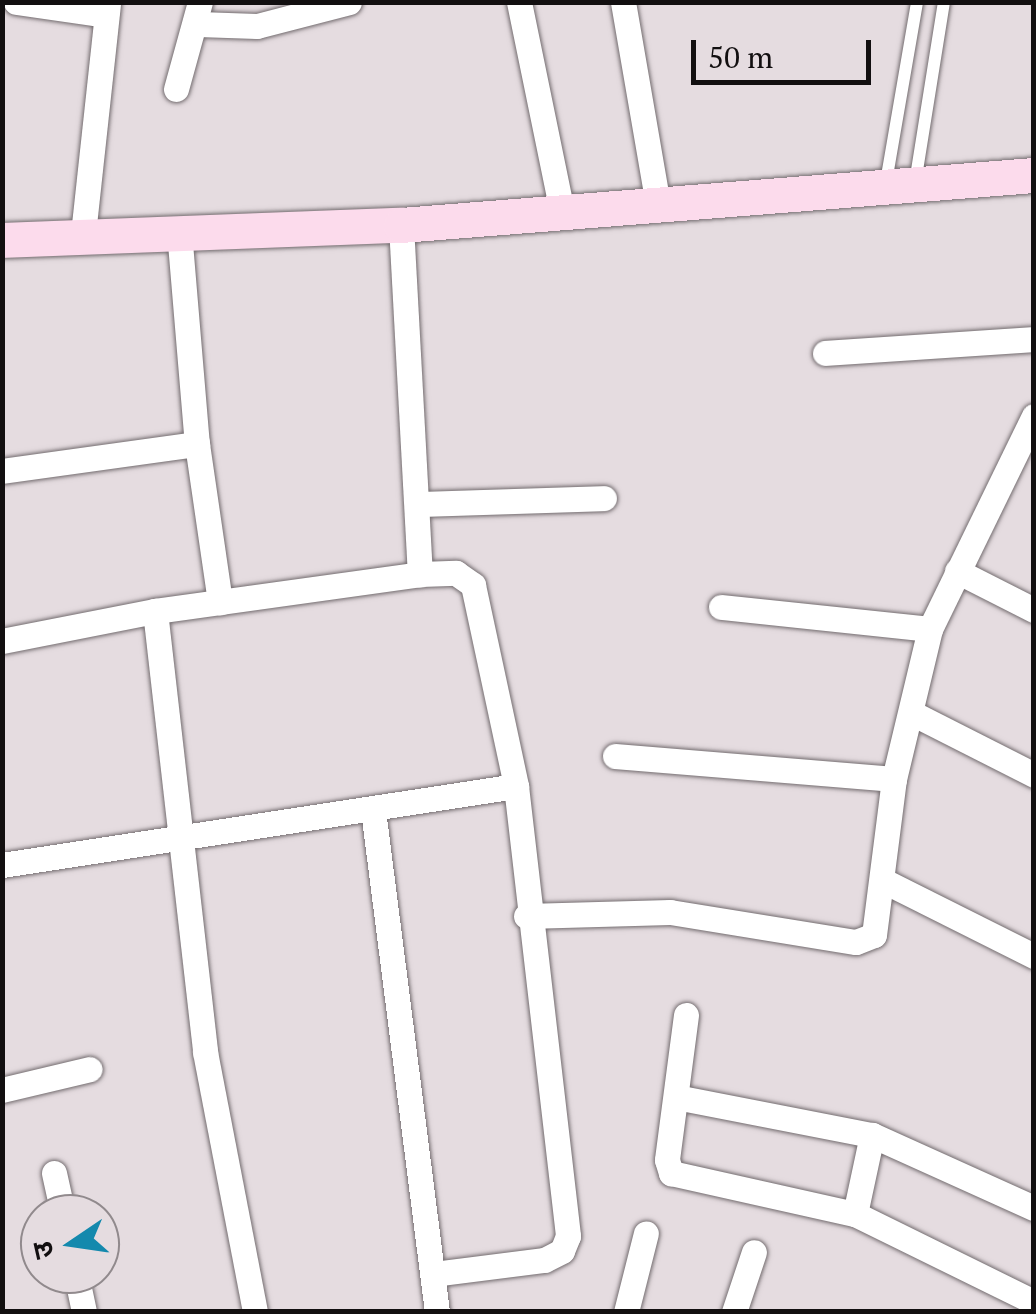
<!DOCTYPE html>
<html>
<head>
<meta charset="utf-8">
<style>
	body { margin:0 }
	#map { position:relative; width:1036px; height:1314px; overflow:hidden; background:#e5dce0; font-family:"PT Serif","Noto Sans Devanagari",serif }
	div>[style] { position:absolute }
	.roads { filter:drop-shadow(0 0 2px #736c6f) drop-shadow(0 0 2px #736c6f) }
	.lane>* { height:12px; margin:-6px; padding:0 6px; transform-origin:6px; border-radius:6px; background:#fff }
	.street>* { height:25px; margin:-12.5px; padding:0 12.5px; transform-origin:12.5px; border-radius:12.5px; background:#fff }
	.secondary>* { height:35px; margin:-17.5px; padding:0 17.5px; transform-origin:17.5px; border-radius:17.5px; background:#fcdbec }
	span { translate:-50% -50%; white-space:nowrap; text-align:center; line-height:1.15; -webkit-text-stroke:8px #e5dce0; paint-order:stroke }
	.frame { position:absolute; inset:0; border:5px solid #120f10; pointer-events:none }
	.north { position:absolute; left:20px; top:1194px; width:100px; height:100px; box-sizing:border-box; background:#e5dce0; border:2px solid #918a8d; border-radius:50%; rotate:257deg; font-size:28px; font-weight:700; line-height:40px; text-align:center; color:#120f10 }
	.north::after { content:''; display:block; margin:auto; width:35px; height:45px; background:#1489ad; clip-path:polygon(50% 0,100% 100%,50% 72%,0 100%) }
	.scale { position:absolute; left:691px; top:40px; width:180px; height:45px; box-sizing:border-box; border:5px solid #120f10; border-top:0; padding-left:12px; font-size:30px; line-height:35px; white-space:nowrap; color:#120f10; -webkit-text-stroke:8px #e5dce0; paint-order:stroke }
</style>
</head>
<body>
<div id="map">
	<div class="roads">
		<div class="lane">
			<i style="left:886px;top:182px;width:183px;rotate:-80.2deg"></i>
			<i style="left:915px;top:183px;width:183px;rotate:-80.9deg"></i>
		</div>
		<div class="street">
			<i style="left:16px;top:2px;width:91px;rotate:8.2deg"></i>
			<i style="left:519px;top:2px;width:213px;rotate:78.4deg"></i>
			<i style="left:623px;top:2px;width:205px;rotate:80.2deg"></i>
			<i style="left:198px;top:24px;width:59px;rotate:1.9deg"></i>
			<i style="left:257px;top:26px;width:95px;rotate:-14.6deg"></i>
			<i style="left:176px;top:89px;width:90px;rotate:-74.6deg"></i>
			<i style="left:401px;top:225px;width:350px;rotate:86.9deg"></i>
			<i style="left:179px;top:231px;width:214px;rotate:85.2deg"></i>
			<i style="left:197px;top:444px;width:160px;rotate:81.7deg"></i>
			<i style="left:83px;top:234px;width:233px;rotate:-83.8deg"></i>
			<i style="left:825px;top:353px;width:209px;rotate:-3.8deg"></i>
			<i style="left:2px;top:471px;width:197px;rotate:-7.9deg"></i>
			<i style="left:417px;top:504px;width:187px;rotate:-1.8deg"></i>
			<i style="left:957px;top:571px;width:86px;rotate:26.9deg"></i>
			<i style="left:721px;top:607px;width:210px;rotate:6deg"></i>
			<i style="left:155px;top:611px;width:444px;rotate:83.5deg"></i>
			<i style="left:205px;top:1052px;width:265px;rotate:79.1deg"></i>
			<i style="left:2px;top:641px;width:156px;rotate:-11.1deg"></i>
			<i style="left:155px;top:611px;width:268px;rotate:-7.9deg"></i>
			<i style="left:420px;top:574px;width:36px;rotate:-2deg"></i>
			<i style="left:456px;top:573px;width:21px;rotate:35deg"></i>
			<i style="left:473px;top:585px;width:206px;rotate:77.9deg"></i>
			<i style="left:516px;top:786px;width:453px;rotate:83.4deg"></i>
			<i style="left:568px;top:1236px;width:16px;rotate:112deg"></i>
			<i style="left:562px;top:1251px;width:20px;rotate:153deg"></i>
			<i style="left:544px;top:1260px;width:112px;rotate:172.8deg"></i>
			<i style="left:912px;top:713px;width:137px;rotate:26.9deg"></i>
			<i style="left:615px;top:756px;width:280px;rotate:4.7deg"></i>
			<i style="left:373px;top:810px;width:506px;rotate:82.73deg"></i>
			<i style="left:2px;top:865px;width:520px;rotate:-8.74deg"></i>
			<i style="left:884px;top:881px;width:168px;rotate:26.6deg"></i>
			<i style="left:526px;top:916px;width:144px;rotate:-1.6deg"></i>
			<i style="left:670px;top:912px;width:188px;rotate:9.2deg"></i>
			<i style="left:856px;top:942px;width:19px;rotate:-21deg"></i>
			<i style="left:874px;top:935px;width:157px;rotate:-82.7deg"></i>
			<i style="left:894px;top:779px;width:154px;rotate:-76.5deg"></i>
			<i style="left:930px;top:629px;width:237px;rotate:-64deg"></i>
			<i style="left:686px;top:1015px;width:146px;rotate:97.5deg"></i>
			<i style="left:667px;top:1160px;width:14px;rotate:73deg"></i>
			<i style="left:671px;top:1173px;width:189px;rotate:12.6deg"></i>
			<i style="left:855px;top:1214px;width:199px;rotate:26.2deg"></i>
			<i style="left:2px;top:1090px;width:90px;rotate:-13.4deg"></i>
			<i style="left:676px;top:1097px;width:200px;rotate:11deg"></i>
			<i style="left:872px;top:1135px;width:178px;rotate:24.3deg"></i>
			<i style="left:54px;top:1173px;width:42px;rotate:77.6deg"></i>
			<i style="left:855px;top:1214px;width:81px;rotate:-77.9deg"></i>
			<i style="left:76px;top:1274px;width:39px;rotate:78deg"></i>
			<i style="left:626px;top:1312px;width:81px;rotate:-75.8deg"></i>
			<i style="left:734px;top:1312px;width:63px;rotate:-71.6deg"></i>
		</div>
		<div class="secondary">
			<i style="left:2px;top:240px;width:399px;rotate:-2.2deg"></i>
			<i style="left:401px;top:225px;width:635px;rotate:-4.52deg"></i>
		</div>
	</div>
	<div class="frame"></div>
	<div class="north">उ</div>
	<div class="scale">50 m</div>
</div>
</body>
</html>
